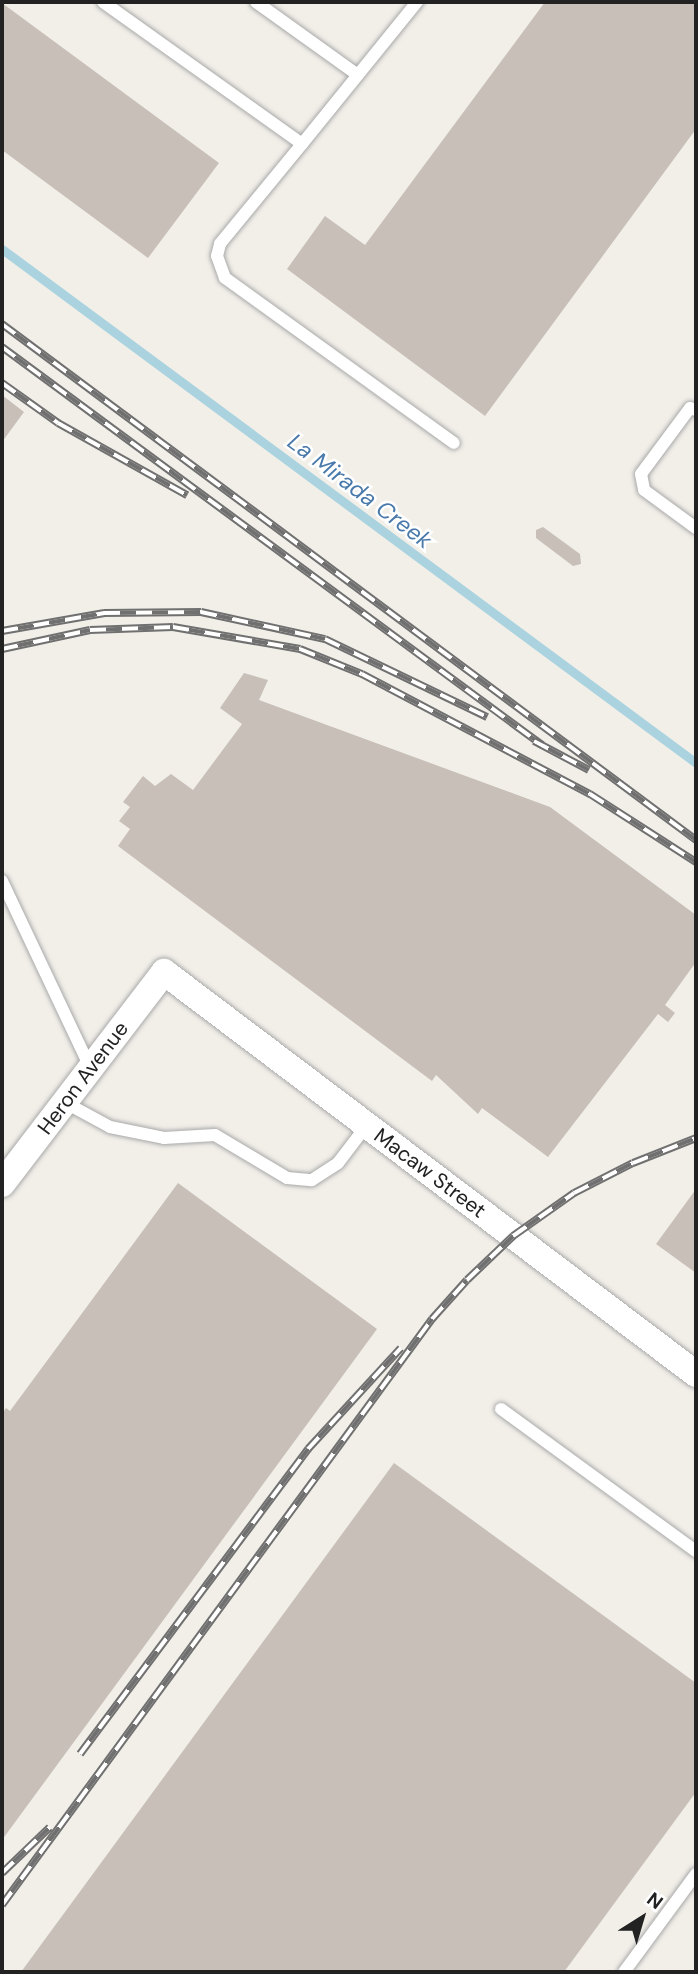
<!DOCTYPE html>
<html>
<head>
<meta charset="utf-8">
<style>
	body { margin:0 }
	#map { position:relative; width:698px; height:1974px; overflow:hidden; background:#f2efe9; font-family:"DM Sans",sans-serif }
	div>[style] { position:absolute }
	.stream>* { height:9px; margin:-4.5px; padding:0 4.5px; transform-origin:4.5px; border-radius:4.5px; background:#aad3df }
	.building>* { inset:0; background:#c7bfb8 }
	.roads { filter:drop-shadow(0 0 2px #a9a9a9) drop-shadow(0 0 2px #a9a9a9) }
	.service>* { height:12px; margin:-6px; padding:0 6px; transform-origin:6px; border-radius:6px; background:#fff }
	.minor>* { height:26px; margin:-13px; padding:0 13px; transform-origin:13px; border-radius:13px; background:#fff }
	.rail>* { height:8px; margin-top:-4px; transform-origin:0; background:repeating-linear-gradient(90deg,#fff 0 16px,#707070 0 32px); box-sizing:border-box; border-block:2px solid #707070 }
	span { translate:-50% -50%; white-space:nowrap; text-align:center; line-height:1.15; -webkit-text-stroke:5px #fff; paint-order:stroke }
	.street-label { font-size:21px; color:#222 }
	.water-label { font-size:23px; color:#4a7aab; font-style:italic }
	.frame { position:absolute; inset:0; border:4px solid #222; pointer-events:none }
	.north { position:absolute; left:607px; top:1883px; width:70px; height:70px; -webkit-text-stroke:5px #fff; paint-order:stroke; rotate:37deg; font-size:19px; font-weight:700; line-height:28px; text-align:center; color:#222 }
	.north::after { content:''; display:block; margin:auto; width:24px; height:32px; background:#222; clip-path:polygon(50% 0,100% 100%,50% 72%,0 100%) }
</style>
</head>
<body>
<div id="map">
	<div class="stream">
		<i style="left:2px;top:249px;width:864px;rotate:36.52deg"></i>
	</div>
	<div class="building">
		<i style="clip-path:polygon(545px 2px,696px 2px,696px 129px,485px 416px,287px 269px,325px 216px,365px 245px)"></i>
		<i style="clip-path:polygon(2px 3px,219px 163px,148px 258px,2px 150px)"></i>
		<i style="clip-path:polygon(2px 395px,24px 412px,2px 442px)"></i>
		<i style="clip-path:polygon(543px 527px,580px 554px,581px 564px,573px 566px,536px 538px,536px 530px)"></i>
		<i style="clip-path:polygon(244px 673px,268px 680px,259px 700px,550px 807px,696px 915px,696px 962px,665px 1005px,675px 1013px,668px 1022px,658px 1014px,548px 1157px,482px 1108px,478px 1114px,436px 1075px,432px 1081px,118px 846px,130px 829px,119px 821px,130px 807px,123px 802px,143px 776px,155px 786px,171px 774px,193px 790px,242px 724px,220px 708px)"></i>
		<i style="clip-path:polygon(178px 1183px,377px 1329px,2px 1840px,2px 1414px,6px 1408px,10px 1411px)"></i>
		<i style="clip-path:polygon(696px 1189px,696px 1273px,656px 1244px)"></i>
		<i style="clip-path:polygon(394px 1463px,696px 1683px,696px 1792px,564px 1972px,21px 1972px)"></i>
	</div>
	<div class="roads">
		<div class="service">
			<i style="left:103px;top:2px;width:244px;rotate:35.5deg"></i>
			<i style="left:302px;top:144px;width:183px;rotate:-51deg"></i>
			<i style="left:256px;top:2px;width:125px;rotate:35.6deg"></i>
			<i style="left:302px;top:144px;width:129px;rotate:129.4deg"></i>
			<i style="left:220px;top:244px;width:12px;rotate:104deg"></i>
			<i style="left:217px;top:256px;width:23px;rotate:70deg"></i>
			<i style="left:225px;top:278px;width:282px;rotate:35.8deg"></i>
			<i style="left:696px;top:410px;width:6px;rotate:-162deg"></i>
			<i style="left:690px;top:408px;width:82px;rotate:126.6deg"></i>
			<i style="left:641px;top:474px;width:16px;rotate:79deg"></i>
			<i style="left:644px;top:490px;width:64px;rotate:36.2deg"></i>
			<i style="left:2px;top:881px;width:206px;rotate:64.7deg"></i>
			<i style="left:64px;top:1102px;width:52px;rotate:28.5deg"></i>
			<i style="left:110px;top:1127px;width:55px;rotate:11.5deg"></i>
			<i style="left:164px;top:1138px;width:51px;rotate:-3.4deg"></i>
			<i style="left:215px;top:1135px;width:84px;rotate:30.8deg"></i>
			<i style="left:287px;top:1178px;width:25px;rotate:5deg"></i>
			<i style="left:312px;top:1180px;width:31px;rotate:-33deg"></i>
			<i style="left:338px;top:1163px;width:48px;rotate:-52.7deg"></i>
			<i style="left:501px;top:1409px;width:241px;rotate:36.1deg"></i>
			<i style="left:624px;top:1972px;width:122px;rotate:-53.7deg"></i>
		</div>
		<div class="minor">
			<i style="left:2px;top:1184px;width:267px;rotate:-52.6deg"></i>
			<i style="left:164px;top:972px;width:667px;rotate:37.08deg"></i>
		</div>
	</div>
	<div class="rail">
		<i style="left:2px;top:324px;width:865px;rotate:36.63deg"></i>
		<i style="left:2px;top:347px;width:671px;rotate:36.39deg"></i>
		<i style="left:2px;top:383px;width:69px;rotate:35.5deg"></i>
		<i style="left:58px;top:423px;width:148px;rotate:29.2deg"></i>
		<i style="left:2px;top:631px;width:104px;rotate:-10deg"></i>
		<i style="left:104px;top:613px;width:97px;rotate:-0.6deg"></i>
		<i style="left:201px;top:612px;width:127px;rotate:12.3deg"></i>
		<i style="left:325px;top:639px;width:180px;rotate:25.7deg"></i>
		<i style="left:2px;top:649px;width:90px;rotate:-12.2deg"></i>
		<i style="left:90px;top:630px;width:83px;rotate:-2.1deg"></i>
		<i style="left:173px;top:627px;width:129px;rotate:9.8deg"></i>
		<i style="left:300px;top:649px;width:67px;rotate:22deg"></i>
		<i style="left:362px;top:674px;width:258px;rotate:27.8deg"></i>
		<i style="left:590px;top:794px;width:126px;rotate:32.7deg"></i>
		<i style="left:534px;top:741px;width:62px;rotate:27.8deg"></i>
		<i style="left:80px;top:1754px;width:381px;rotate:-53.2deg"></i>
		<i style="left:308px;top:1449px;width:137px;rotate:-47.4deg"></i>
		<i style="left:2px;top:1873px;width:66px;rotate:-43.8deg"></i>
		<i style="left:2px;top:1905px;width:727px;rotate:-53.73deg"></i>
		<i style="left:432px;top:1319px;width:52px;rotate:-48.1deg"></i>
		<i style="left:467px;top:1280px;width:64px;rotate:-43.7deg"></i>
		<i style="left:513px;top:1236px;width:75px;rotate:-35.2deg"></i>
		<i style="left:574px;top:1193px;width:66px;rotate:-27deg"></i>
		<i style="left:633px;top:1163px;width:68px;rotate:-21.6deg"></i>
	</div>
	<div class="street-label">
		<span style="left:83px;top:1078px;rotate:-53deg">Heron Avenue</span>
		<span style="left:430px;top:1173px;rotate:37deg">Macaw Street</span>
	</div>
	<div class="water-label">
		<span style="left:360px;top:491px;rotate:37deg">La Mirada Creek</span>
	</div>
	<div class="frame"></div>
	<div class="north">N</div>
</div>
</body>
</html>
